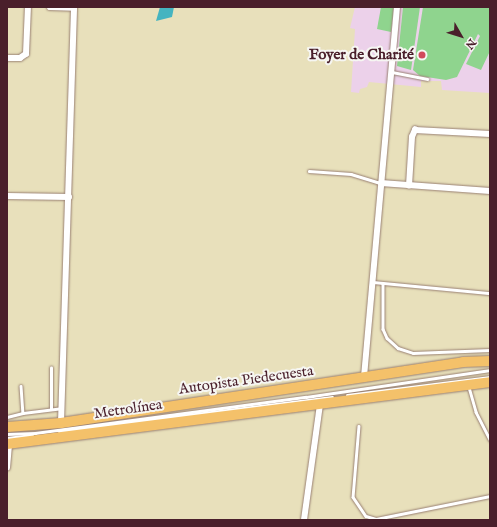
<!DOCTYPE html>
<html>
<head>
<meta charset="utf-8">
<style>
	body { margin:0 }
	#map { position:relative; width:497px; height:527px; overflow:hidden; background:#e8e0bb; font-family:"IM FELL English",serif }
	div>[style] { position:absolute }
	.built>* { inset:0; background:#ecd1ea }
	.green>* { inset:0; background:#8fd48e }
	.water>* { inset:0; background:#45b4c0 }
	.roads { filter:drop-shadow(0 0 1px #998073) drop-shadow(0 0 1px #998073) }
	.lane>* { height:2.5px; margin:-1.25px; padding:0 1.25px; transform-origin:1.25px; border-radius:1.25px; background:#fff }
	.street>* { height:5.5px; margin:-2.75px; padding:0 2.75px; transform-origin:2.75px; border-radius:2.75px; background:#fff }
	.highway>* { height:10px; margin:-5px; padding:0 5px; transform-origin:5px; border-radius:5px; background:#f4c16a }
	.dots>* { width:11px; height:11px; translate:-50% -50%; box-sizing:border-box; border:2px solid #f6f6f2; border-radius:50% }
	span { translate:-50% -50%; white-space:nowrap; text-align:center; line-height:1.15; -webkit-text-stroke:4px #f6f6f2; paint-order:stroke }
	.poi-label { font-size:15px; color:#4a1f2b; font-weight:700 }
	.right { translate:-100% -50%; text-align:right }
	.street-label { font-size:15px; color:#4a1f2b }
	.frame { position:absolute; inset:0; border:8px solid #4a1f2b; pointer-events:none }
	.north { position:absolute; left:441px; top:16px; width:40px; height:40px; -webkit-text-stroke:3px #f6f6f2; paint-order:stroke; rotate:129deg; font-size:11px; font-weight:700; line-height:16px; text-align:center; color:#4a1f2b }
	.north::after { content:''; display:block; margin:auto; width:14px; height:18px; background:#4a1f2b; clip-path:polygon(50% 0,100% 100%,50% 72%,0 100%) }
</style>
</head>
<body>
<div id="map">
	<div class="built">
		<i style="clip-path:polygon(355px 7px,490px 7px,490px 93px,442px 90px,441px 81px,421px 81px,421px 87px,369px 82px,367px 87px,360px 89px,359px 93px,351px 92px,355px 29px,350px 28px)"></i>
	</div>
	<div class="green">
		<i style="clip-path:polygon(381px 7px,394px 7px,391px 32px,377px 29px)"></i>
		<i style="clip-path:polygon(403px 7px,420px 7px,411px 70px,397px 66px)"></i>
		<i style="clip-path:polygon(423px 7px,490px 7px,490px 51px,481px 70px,466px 64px,480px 36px,478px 34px,457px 77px,446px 80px,420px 76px,413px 70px)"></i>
	</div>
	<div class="water">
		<i style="clip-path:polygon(160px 7px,174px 7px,172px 17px,156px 21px)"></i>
	</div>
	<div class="roads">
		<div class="lane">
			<i style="left:392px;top:72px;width:36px;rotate:11deg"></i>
			<i style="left:309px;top:171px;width:42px;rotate:4.1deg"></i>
			<i style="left:351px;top:174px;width:31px;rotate:17deg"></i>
			<i style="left:373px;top:282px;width:118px;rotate:5.4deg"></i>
			<i style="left:383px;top:284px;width:45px;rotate:90deg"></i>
			<i style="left:383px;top:329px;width:10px;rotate:66deg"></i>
			<i style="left:387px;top:338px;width:15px;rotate:42deg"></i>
			<i style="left:398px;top:348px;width:16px;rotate:18deg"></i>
			<i style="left:413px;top:353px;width:77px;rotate:-2.2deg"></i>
			<i style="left:21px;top:386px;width:27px;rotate:86deg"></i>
			<i style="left:23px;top:413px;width:38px;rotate:-7deg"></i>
			<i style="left:469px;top:387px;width:26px;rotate:74deg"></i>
			<i style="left:476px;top:412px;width:31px;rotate:63deg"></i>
			<i style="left:347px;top:395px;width:144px;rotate:-7.2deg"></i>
			<i style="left:51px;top:408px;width:40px;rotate:-90deg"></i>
			<i style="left:7px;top:417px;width:16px;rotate:-14deg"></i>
			<i style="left:359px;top:426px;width:71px;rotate:94.8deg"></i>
			<i style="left:353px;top:497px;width:23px;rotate:56deg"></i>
			<i style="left:366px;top:516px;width:10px;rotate:17deg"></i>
			<i style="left:376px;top:519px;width:116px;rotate:-11.4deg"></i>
			<i style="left:59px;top:431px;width:275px;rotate:-7.1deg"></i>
			<i style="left:7px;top:434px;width:28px;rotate:-2deg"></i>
			<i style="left:35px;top:433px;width:273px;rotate:-7.6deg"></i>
			<i style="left:306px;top:397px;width:186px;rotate:-8.3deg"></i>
			<i style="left:7px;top:438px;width:25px;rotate:-7deg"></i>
		</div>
		<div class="street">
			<i style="left:50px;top:7px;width:24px;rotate:2deg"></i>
			<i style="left:7px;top:58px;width:13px"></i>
			<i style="left:20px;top:58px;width:7px;rotate:-34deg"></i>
			<i style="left:26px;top:54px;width:47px;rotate:-87.6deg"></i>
			<i style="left:381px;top:183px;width:109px;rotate:4.2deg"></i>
			<i style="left:409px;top:186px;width:49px;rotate:-86.5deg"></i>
			<i style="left:412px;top:137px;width:8px;rotate:-67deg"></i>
			<i style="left:415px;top:130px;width:75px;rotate:3.1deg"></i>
			<i style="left:7px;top:196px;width:62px;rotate:0.9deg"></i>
			<i style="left:364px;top:377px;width:371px;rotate:-84.9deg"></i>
			<i style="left:61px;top:423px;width:416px;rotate:-88.2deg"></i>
			<i style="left:7px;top:468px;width:24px;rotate:-85deg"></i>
			<i style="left:304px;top:520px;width:117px;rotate:-82.1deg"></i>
		</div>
		<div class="highway">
			<i style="left:7px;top:427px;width:54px;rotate:-4.2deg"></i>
			<i style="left:61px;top:423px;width:407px;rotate:-8.6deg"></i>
			<i style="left:463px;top:362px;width:27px;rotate:-2deg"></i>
			<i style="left:7px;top:444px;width:487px;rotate:-7.3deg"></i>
		</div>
	</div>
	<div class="dots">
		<i style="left:422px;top:55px;background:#d1495b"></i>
	</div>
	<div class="poi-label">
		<span class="right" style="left:414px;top:55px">Foyer de Charité</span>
	</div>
	<div class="street-label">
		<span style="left:246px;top:380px;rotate:-8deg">Autopista Piedecuesta</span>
		<span style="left:128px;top:409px;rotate:-8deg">Metrolínea</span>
	</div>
	<div class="frame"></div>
	<div class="north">N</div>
</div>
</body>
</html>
